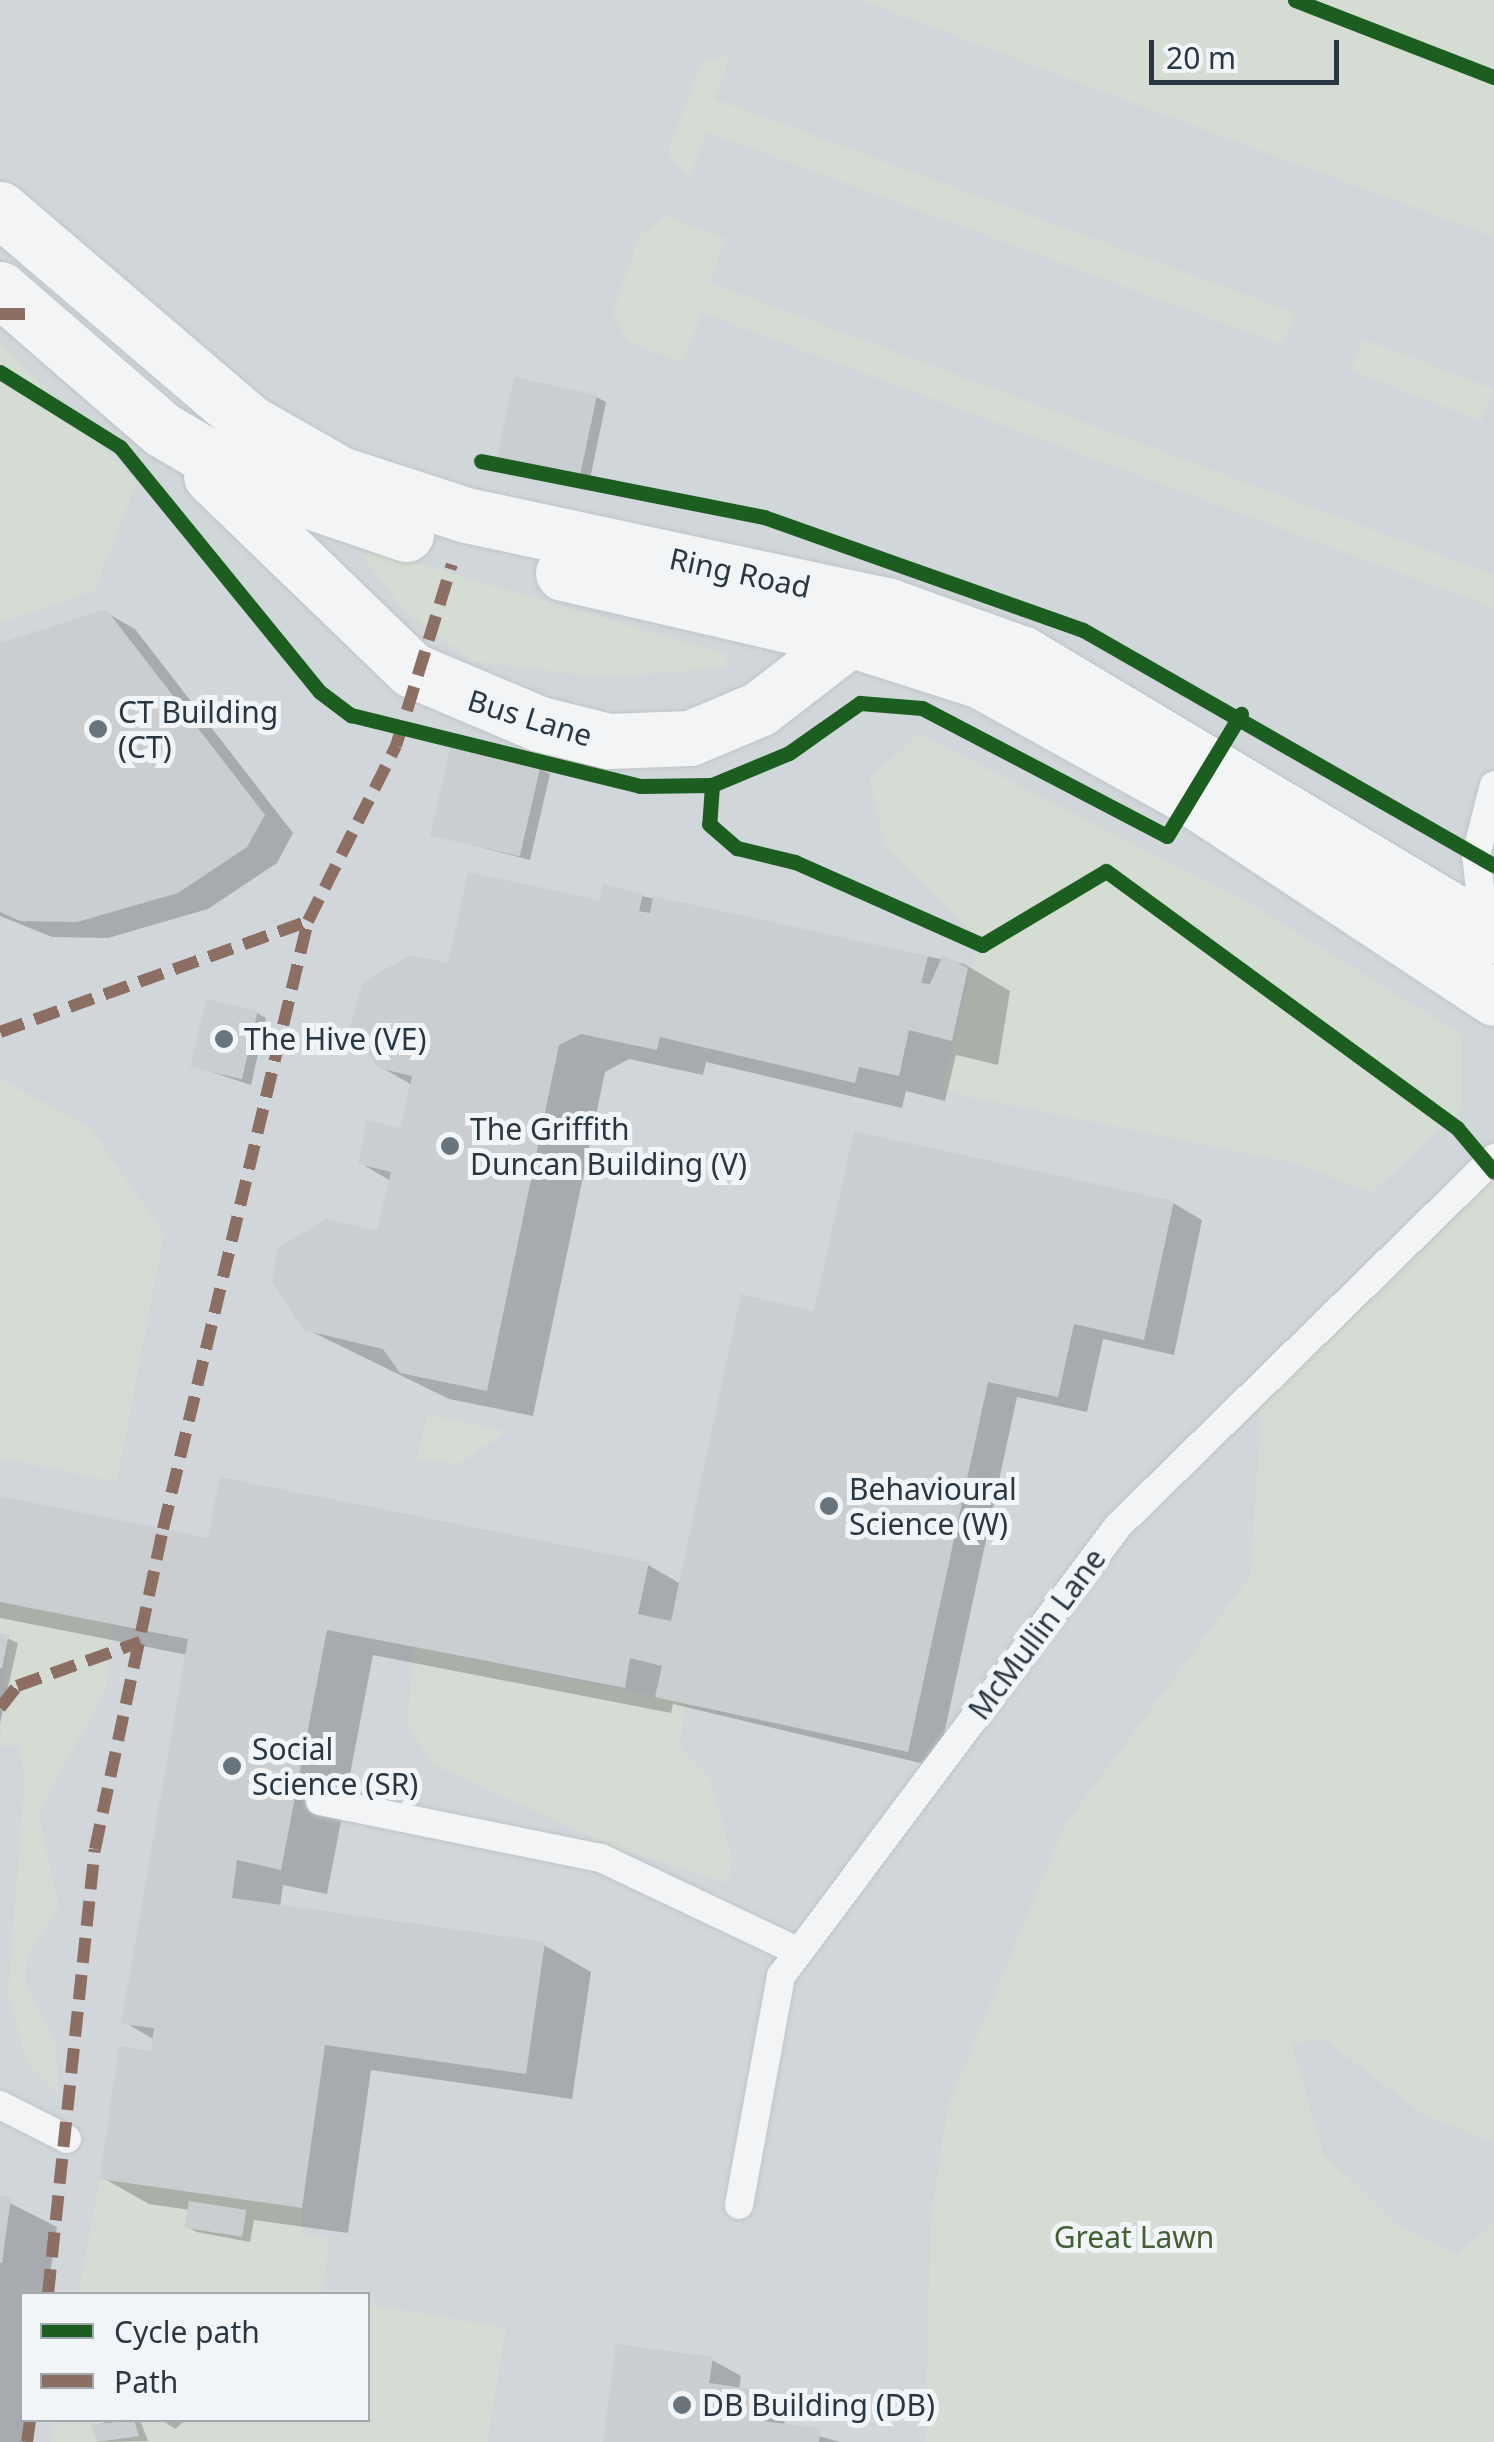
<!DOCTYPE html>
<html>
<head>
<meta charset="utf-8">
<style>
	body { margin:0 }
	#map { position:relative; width:1494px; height:2442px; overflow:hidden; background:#e3e6e8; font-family:"Noto Sans",sans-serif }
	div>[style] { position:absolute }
	.built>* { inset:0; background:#d1d6db }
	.green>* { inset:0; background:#d5dcd3; transform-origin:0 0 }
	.shadow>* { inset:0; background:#0003 }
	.building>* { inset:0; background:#cbced1; transform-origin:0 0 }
	.roads { filter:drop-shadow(0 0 2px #c1c4c6) drop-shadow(0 0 2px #c1c4c6) }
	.lane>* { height:28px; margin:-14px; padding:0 14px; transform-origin:14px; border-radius:14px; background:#f2f4f5 }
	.street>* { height:55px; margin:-27.5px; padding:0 27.5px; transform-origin:27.5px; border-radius:27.5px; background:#f2f4f5 }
	.quiet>* { height:12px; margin-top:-6px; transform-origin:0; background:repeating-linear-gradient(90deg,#8d6e63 0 25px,transparent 0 37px) }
	.cycleway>* { height:15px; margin:-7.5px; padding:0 7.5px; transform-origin:7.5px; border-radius:7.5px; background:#1b5e20 }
	.dots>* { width:28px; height:28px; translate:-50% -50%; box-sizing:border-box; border:5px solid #f1f5f7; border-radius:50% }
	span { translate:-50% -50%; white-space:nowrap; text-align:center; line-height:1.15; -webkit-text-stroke:10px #f1f5f7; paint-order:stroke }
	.street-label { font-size:30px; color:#293743 }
	.poi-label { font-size:30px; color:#293743 }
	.left { translate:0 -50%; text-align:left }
	.park-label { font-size:30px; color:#455f35 }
	.legend { position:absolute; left:20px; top:2292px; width:350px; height:130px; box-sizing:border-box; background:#f1f5f7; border:2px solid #a1a9af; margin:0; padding:12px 18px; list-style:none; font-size:30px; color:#293743 }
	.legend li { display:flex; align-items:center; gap:20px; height:50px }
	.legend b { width:50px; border:2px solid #a1a9af }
	.scale { position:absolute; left:1149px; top:40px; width:190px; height:45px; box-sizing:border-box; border:5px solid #293743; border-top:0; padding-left:12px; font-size:30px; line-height:35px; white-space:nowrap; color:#293743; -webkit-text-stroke:8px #f1f5f7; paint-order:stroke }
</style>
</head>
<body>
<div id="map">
	<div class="built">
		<i style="clip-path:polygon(evenodd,0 0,1494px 0,1494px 2442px,0 2442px,0 0,22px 2294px,368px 2294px,368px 2420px,22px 2420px,22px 2294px)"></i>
	</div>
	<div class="green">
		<i style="clip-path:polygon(860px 0,1494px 0,1494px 237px,1272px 155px)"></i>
		<i style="clip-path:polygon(731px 54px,715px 99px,1295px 313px,1282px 345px,707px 132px,689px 179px,668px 153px,700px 64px)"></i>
		<i style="clip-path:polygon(666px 216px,725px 238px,710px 283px,1494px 575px,1494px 608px,702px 313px,683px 362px,627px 342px,613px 313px,639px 236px)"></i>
		<i style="left:1363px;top:339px;width:140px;height:34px;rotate:21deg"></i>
		<i style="clip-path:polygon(0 342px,137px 482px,95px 590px,0 623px)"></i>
		<i style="clip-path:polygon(372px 550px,726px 654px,728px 667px,605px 678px,471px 661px,405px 611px,361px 555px)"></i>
		<i style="clip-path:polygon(919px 734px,1251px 904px,1462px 1035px,1462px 1109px,1371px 1193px,1299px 1164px,941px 1091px,979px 939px,886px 848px,869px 779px)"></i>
		<i style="clip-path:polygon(0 1079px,90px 1127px,164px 1234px,117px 1482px,0 1458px)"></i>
		<i style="clip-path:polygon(1494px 1162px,1494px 2142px,1427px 2117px,1322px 2038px,1292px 2044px,1323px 2153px,1398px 2225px,1457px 2255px,1494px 2223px,1494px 2442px,925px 2442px,931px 2215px,948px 2106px,1065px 1825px,1250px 1576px,1261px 1419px,1244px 1397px)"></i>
		<i style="clip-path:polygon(428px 1414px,506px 1432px,458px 1464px,416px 1459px)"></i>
		<i style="clip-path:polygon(0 1602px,112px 1624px,106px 1690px,38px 1813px,59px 1906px,27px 1956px,25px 1981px,56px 2045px,59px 2096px,26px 2061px,8px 1994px,25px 1777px,18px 1745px,0 1746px,9px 1635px,0 1633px)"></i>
		<i style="clip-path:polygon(414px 1647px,686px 1703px,679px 1746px,710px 1778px,732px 1859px,728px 1883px,616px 1848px,432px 1764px,407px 1724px)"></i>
		<i style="clip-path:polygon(100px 2179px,302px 2208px,302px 2235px,330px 2238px,322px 2294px,78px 2294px)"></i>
		<i style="clip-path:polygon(368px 2304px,506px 2328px,487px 2442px,50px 2442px,54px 2420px,368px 2420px)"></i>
	</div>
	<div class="shadow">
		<i style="clip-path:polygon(596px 397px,606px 402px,590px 479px,500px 457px)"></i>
		<i style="clip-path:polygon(105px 612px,135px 629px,293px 833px,277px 863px,208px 909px,108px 938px,52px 937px,0 916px,0 646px)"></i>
		<i style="clip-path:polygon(540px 769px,550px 774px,530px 860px,433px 835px)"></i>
		<i style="clip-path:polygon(642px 896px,964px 964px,1010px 991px,998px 1065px,956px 1055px,945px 1101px,906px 1091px,902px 1108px,706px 1062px,703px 1075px,629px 1059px,605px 1072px,533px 1416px,449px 1399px,304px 1328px,379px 1233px,391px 1181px,360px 1163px,402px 1131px,412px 1085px,379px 1066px,449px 966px)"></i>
		<i style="clip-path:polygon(257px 1013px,266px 1018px,251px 1085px,193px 1066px)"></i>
		<i style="clip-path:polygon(1173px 1203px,1202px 1220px,1174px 1355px,1103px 1339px,1087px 1412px,1017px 1397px,937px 1767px,673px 1704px,671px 1713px,373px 1655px,327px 1894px,283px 1885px,280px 1907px,544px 1945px,591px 1972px,572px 2099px,371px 2070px,348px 2233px,254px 2220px,250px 2242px,197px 2232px,187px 2227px,190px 2210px,149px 2204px,103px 2178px,153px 2054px,155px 2040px,124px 2022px,188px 1655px,0 1618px,0 1499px,210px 1541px,648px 1565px,681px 1584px,816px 1314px)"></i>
		<i style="clip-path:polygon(0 1635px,18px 1643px,0 1723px)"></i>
		<i style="clip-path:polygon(0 2198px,57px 2227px,47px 2294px,22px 2294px,27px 2442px,0 2442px)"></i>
		<i style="clip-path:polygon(712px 2360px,741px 2376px,739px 2390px,786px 2409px,784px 2426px,840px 2442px,606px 2442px)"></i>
		<i style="clip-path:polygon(112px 2420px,140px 2420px,148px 2441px,99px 2442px,94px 2426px)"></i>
		<i style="clip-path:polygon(162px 2420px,186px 2420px,175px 2429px)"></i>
	</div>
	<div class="building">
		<i style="left:514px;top:377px;width:85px;height:83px;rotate:12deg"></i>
		<i style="clip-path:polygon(106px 609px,265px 815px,247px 847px,178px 893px,77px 922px,20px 921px,0 912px,0 643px)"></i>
		<i style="left:451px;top:745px;width:92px;height:93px;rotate:13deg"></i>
		<i style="clip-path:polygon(468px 872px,599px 900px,603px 884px,643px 894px,639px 911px,650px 913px,653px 896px,928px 956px,921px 983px,930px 984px,943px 955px,968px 968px,952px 1041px,909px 1030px,899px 1076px,859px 1067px,855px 1083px,660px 1037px,657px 1050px,581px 1034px,559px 1045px,487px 1391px,400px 1373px,383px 1349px,303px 1330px,272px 1283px,277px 1249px,325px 1219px,377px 1230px,391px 1172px,358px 1164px,367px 1120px,400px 1128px,412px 1076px,378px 1068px,350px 1027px,362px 983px,410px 955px,448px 963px)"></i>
		<i style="left:206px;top:999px;width:53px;height:70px;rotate:13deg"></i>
		<i style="clip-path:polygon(854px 1131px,1174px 1201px,1144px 1340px,1074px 1324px,1058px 1397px,988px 1382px,908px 1752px,655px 1697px,662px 1666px,630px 1658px,625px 1688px,327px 1630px,281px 1870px,237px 1860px,232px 1898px,545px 1942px,526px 2074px,325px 2045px,302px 2208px,100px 2179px,119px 2046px,151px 2051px,154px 2028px,121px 2024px,188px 1639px,0 1602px,0 1496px,208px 1538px,220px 1477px,649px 1562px,638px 1614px,671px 1621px,741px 1294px,814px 1311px)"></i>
		<i style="clip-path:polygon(0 1633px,9px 1635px,2px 1668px,0 1668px)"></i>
		<i style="clip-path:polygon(0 2196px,11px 2197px,2px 2263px,0 2263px)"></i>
		<i style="left:189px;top:2201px;width:58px;height:27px;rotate:9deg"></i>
		<i style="clip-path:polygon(616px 2344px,713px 2357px,709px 2383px,758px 2390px,753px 2420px,820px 2428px,819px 2442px,603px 2442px)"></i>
		<i style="clip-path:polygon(134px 2420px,139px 2436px,97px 2442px,91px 2425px)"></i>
	</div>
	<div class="roads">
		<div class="lane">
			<i style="left:1485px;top:930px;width:76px;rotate:-96.8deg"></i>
			<i style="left:1476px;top:855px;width:72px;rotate:-75.6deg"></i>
			<i style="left:320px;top:1801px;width:287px;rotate:11.5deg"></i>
			<i style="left:601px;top:1858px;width:219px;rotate:25.4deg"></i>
			<i style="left:0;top:2105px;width:75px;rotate:26.9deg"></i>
			<i style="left:739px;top:2205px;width:233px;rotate:-79.6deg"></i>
			<i style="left:781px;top:1976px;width:562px;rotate:-53.17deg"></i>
			<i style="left:1118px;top:1526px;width:526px;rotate:-44.38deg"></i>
		</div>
		<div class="street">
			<i style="left:0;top:209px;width:330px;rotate:40.5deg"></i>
			<i style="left:251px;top:423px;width:103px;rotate:29.8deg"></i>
			<i style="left:340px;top:474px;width:133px;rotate:18deg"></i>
			<i style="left:466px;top:515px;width:433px;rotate:12.1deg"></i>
			<i style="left:889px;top:606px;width:142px;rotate:19.7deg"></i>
			<i style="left:1023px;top:654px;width:549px;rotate:30.91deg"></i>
			<i style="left:0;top:289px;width:216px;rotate:40.9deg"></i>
			<i style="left:163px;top:430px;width:99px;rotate:30.5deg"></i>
			<i style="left:248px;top:480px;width:167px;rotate:18.9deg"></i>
			<i style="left:211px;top:476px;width:279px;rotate:44deg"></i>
			<i style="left:412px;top:670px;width:139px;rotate:22.9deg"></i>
			<i style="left:540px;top:724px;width:70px;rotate:14deg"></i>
			<i style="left:608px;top:741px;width:82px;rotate:-2.1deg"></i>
			<i style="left:690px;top:738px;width:75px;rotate:-22.8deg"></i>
			<i style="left:759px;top:709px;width:115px;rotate:-37.6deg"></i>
			<i style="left:563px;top:573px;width:294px;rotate:13deg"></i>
			<i style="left:850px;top:639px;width:138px;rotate:17.8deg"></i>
			<i style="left:981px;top:681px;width:240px;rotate:29.1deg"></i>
			<i style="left:1191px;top:798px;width:363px;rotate:33.4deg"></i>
		</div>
	</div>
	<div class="quiet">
		<i style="left:0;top:314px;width:29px"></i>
		<i style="left:0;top:1032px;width:327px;rotate:-19.8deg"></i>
		<i style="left:0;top:1708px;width:28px;rotate:-52deg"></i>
		<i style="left:17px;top:1686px;width:131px;rotate:-19.7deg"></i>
		<i style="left:48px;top:2294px;width:447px;rotate:-84deg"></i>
		<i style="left:95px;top:1849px;width:327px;rotate:-78deg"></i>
		<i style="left:163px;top:1529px;width:625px;rotate:-76.59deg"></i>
		<i style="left:308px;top:921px;width:196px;rotate:-63.3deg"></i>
		<i style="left:396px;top:746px;width:190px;rotate:-72.9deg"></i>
		<i style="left:27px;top:2442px;width:22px;rotate:-82deg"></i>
	</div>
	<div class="cycleway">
		<i style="left:1295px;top:0;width:213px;rotate:21.2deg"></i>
		<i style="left:0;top:372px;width:142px;rotate:32deg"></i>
		<i style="left:120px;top:447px;width:316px;rotate:50.8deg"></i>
		<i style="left:320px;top:692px;width:39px;rotate:37deg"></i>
		<i style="left:351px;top:715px;width:298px;rotate:13.8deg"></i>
		<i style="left:640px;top:786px;width:72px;rotate:-0.8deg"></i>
		<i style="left:712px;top:785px;width:83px;rotate:-22.6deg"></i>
		<i style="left:789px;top:753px;width:87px;rotate:-35.2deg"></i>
		<i style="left:860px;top:703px;width:62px;rotate:4.6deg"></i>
		<i style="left:922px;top:708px;width:276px;rotate:27.6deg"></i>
		<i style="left:1167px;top:836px;width:143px;rotate:-58.8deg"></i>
		<i style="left:481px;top:461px;width:288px;rotate:11.2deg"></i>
		<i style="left:764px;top:517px;width:338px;rotate:19.5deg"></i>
		<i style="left:1083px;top:630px;width:473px;rotate:29.8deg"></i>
		<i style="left:712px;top:785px;width:39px;rotate:94deg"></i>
		<i style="left:709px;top:824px;width:37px;rotate:41deg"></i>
		<i style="left:737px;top:848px;width:60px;rotate:13.6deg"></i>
		<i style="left:795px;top:862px;width:205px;rotate:23.9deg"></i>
		<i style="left:982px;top:945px;width:144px;rotate:-30.8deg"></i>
		<i style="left:1106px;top:871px;width:435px;rotate:36.2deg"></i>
		<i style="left:1457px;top:1128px;width:57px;rotate:49.9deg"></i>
	</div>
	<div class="dots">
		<i style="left:98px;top:729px;background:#6a747d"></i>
		<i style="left:224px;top:1039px;background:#6a747d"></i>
		<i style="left:450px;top:1146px;background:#6a747d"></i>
		<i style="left:829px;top:1506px;background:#6a747d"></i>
		<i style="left:232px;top:1766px;background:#6a747d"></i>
		<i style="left:682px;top:2405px;background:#6a747d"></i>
	</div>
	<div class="street-label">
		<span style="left:740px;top:573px;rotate:12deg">Ring Road</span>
		<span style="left:530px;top:718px;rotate:17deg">Bus Lane</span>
		<span style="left:1037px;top:1634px;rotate:-53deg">McMullin Lane</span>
	</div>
	<div class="poi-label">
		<span class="left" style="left:118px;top:729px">CT Building<br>(CT)</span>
		<span class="left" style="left:244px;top:1039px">The Hive (VE)</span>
		<span class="left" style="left:470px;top:1146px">The Griffith<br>Duncan Building (V)</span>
		<span class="left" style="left:849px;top:1506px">Behavioural<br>Science (W)</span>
		<span class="left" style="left:252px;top:1766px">Social<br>Science (SR)</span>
		<span class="left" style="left:702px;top:2405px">DB Building (DB)</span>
	</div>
	<div class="park-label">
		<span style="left:1134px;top:2237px">Great Lawn</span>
	</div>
	<ul class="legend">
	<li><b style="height:12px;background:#1b5e20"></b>Cycle path</li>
	<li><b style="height:12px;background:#8d6e63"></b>Path</li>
	</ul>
	<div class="scale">20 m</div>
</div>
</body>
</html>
